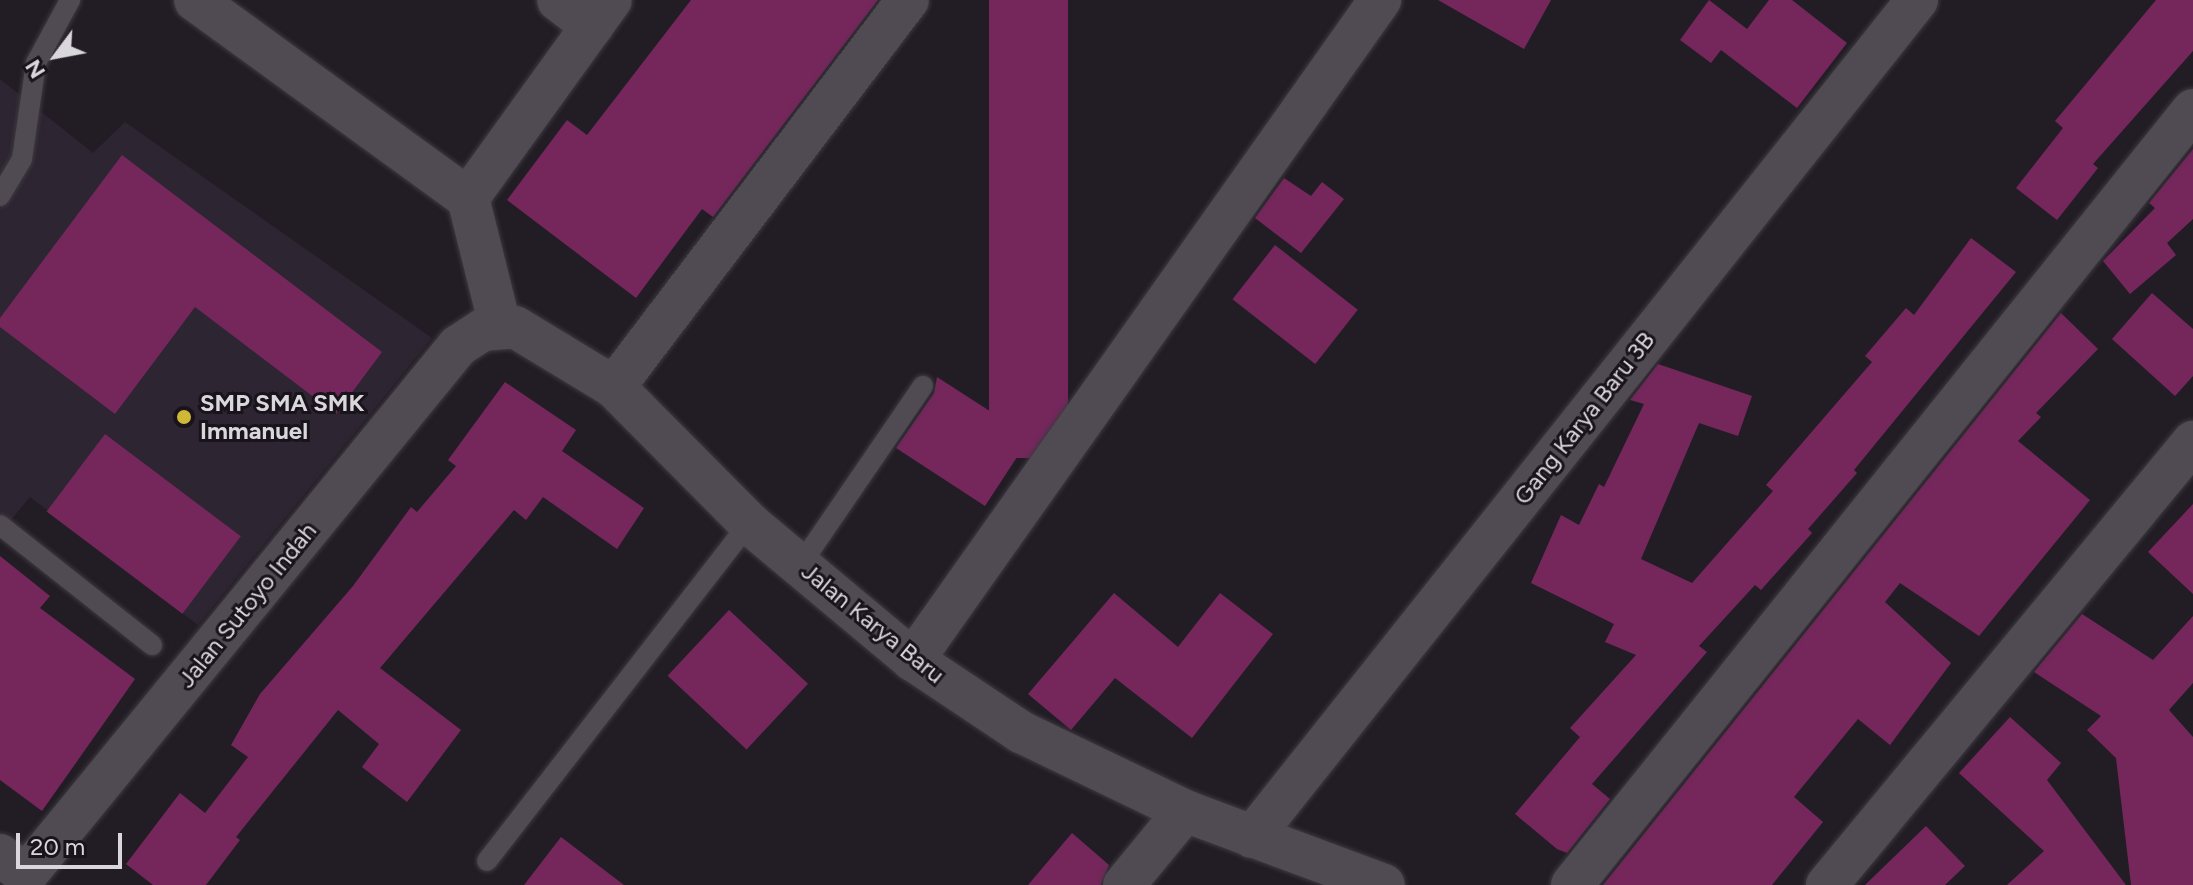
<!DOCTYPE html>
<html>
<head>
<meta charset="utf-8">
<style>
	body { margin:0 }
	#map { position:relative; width:2193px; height:885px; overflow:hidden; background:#221d25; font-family:Figtree,sans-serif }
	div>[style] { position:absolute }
	.built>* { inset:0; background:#2d2532 }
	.building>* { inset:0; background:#75275c; transform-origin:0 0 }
	.roads { filter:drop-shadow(0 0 2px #3d393f) drop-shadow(0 0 2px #3d393f) }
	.lane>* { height:20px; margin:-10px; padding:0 10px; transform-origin:10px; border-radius:10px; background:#504a53 }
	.street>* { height:42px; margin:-21px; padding:0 21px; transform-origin:21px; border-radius:21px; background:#504a53 }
	.dots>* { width:22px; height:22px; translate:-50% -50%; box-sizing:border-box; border:4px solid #19141b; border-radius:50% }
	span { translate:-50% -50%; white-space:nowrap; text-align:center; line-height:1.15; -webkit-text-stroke:6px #19141b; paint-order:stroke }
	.poi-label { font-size:24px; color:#dad7dc; font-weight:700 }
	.left { translate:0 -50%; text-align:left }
	.street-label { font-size:24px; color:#dad7dc }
	.north { position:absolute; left:16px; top:16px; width:80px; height:80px; -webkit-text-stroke:6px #19141b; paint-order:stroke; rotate:238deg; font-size:22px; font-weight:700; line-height:32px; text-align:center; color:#dad7dc }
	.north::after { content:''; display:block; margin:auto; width:28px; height:36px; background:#dad7dc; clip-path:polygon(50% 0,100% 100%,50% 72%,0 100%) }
	.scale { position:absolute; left:16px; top:833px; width:106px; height:36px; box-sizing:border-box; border:4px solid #dad7dc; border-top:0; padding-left:10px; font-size:24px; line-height:28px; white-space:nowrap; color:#dad7dc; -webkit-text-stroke:6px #19141b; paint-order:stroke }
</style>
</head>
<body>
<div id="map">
	<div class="built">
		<i style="clip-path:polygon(0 79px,93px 153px,125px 122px,432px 338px,198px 625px,30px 497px,0 533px)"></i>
	</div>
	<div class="building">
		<i style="clip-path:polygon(691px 0,878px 0,713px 217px,702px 209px,636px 298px,507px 200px,567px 120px,587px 135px)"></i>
		<i style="left:989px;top:0;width:79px;height:458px"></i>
		<i style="clip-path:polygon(1438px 0,1551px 0,1524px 49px)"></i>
		<i style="clip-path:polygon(1709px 0,1747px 29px,1769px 0,1792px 0,1847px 43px,1797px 108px,1721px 50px,1711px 63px,1680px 40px)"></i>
		<i style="clip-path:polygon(2156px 0,2193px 0,2193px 51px,2093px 164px,2098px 168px,2057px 220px,2016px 188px,2063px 128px,2055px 121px)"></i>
		<i style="clip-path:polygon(2193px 149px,2193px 219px,2167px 243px,2176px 255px,2130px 294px,2103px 261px,2155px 208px,2149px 203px)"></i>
		<i style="clip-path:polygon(122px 155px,382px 352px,336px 414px,195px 307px,115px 414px,0 327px,0 318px)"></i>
		<i style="clip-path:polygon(1284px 178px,1311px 196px,1322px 182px,1344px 199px,1301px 253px,1255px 218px)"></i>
		<i style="clip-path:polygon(1971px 238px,2016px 272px,1854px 470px,1857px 473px,1808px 529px,1812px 533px,1761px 590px,1755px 585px,1699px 646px,1707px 652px,1592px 784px,1610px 799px,1567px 853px,1557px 849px,1515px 814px,1580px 737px,1570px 728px,1636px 655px,1605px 642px,1614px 624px,1531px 583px,1561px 515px,1579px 525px,1599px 484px,1604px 487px,1644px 404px,1630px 400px,1658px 364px,1752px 396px,1738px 436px,1699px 423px,1641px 559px,1692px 583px,1773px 491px,1766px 485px,1872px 362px,1865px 356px,1906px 308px,1914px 315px)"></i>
		<i style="left:1275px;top:245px;width:105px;height:69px;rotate:38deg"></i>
		<i style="clip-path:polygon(2152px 293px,2193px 329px,2193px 376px,2175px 396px,2112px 339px)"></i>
		<i style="clip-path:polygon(2061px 313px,2098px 349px,2036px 413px,2041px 417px,2018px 441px,2090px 500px,1979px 636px,1900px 583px,1885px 602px,1951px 663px,1890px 745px,1858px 719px,1794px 797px,1823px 822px,1772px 885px,1603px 885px)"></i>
		<i style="clip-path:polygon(937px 377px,1030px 437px,985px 506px,896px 448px,934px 393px)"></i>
		<i style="clip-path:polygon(505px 382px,576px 430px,562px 451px,644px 508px,617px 549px,543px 497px,526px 520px,514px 510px,380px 668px,461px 730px,407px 802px,362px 767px,379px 744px,338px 710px,236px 837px,240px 840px,206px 885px,153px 885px,126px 864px,180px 793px,205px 813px,248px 757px,231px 745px,260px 694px,353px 586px,411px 507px,417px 512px,456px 466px,448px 460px)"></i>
		<i style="left:105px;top:434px;width:170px;height:97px;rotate:37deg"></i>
		<i style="clip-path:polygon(2193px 504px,2193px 594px,2148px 552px)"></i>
		<i style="clip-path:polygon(0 556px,50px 596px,40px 608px,135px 679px,42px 811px,0 780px)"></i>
		<i style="clip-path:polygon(1114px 593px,1178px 647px,1220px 593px,1273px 634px,1192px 738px,1115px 678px,1071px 730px,1028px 694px)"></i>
		<i style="left:729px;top:610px;width:108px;height:90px;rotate:43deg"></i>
		<i style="clip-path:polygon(2082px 614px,2153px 660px,2193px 616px,2193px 683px,2169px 710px,2193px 737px,2193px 885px,2131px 885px,2116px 758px,2087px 730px,2101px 716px,2034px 672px)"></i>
		<i style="clip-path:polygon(2010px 717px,2061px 763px,2047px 780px,2126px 885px,2007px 885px,2044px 851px,1959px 773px)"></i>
		<i style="clip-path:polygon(1926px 826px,1965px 866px,1945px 885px,1865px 885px)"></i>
		<i style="clip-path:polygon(1072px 833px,1109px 865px,1101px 885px,1028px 885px)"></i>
		<i style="clip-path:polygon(561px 837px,624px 885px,524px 885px)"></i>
	</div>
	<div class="roads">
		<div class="lane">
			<i style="left:0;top:196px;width:43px;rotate:-59.3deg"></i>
			<i style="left:22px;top:159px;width:97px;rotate:-81.7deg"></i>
			<i style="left:36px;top:63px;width:72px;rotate:-61.6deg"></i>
			<i style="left:0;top:525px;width:194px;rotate:38.3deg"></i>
			<i style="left:801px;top:564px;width:216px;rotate:-55.6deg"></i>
			<i style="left:487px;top:861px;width:428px;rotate:-52.2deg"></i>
		</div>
		<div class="street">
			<i style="left:195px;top:0;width:337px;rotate:36deg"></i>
			<i style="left:558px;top:0;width:43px;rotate:37.4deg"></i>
			<i style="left:500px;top:326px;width:132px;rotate:-104deg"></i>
			<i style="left:468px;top:198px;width:244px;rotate:-54.2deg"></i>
			<i style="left:614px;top:387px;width:486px;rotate:-52.8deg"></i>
			<i style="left:913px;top:660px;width:809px;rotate:-54.72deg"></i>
			<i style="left:1252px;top:837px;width:1069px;rotate:-51.53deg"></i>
			<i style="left:0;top:855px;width:33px;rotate:38deg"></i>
			<i style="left:26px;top:875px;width:683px;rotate:-50.76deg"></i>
			<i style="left:458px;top:346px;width:30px;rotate:-33deg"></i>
			<i style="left:483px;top:330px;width:32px;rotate:-5deg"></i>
			<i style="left:515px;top:327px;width:116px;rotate:31.2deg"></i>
			<i style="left:614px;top:387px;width:192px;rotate:45.2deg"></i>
			<i style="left:749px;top:523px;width:214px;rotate:39.9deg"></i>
			<i style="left:913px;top:660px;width:130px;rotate:33.7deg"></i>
			<i style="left:1021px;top:732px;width:182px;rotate:25.7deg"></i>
			<i style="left:1185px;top:811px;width:212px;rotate:20.4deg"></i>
			<i style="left:1124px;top:885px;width:96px;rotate:-50.5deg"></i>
			<i style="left:1572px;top:885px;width:993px;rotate:-51.3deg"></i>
			<i style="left:1827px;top:885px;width:575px;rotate:-50.44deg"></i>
		</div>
	</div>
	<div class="dots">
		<i style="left:184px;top:417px;background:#cfb837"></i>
	</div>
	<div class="poi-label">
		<span class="left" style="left:200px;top:417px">SMP SMA SMK<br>Immanuel</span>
	</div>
	<div class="street-label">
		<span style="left:1584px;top:418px;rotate:-52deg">Gang Karya Baru 3B</span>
		<span style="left:247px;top:605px;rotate:-51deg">Jalan Sutoyo Indah</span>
		<span style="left:873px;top:623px;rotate:39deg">Jalan Karya Baru</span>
	</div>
	<div class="north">N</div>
	<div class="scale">20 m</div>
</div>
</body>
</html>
